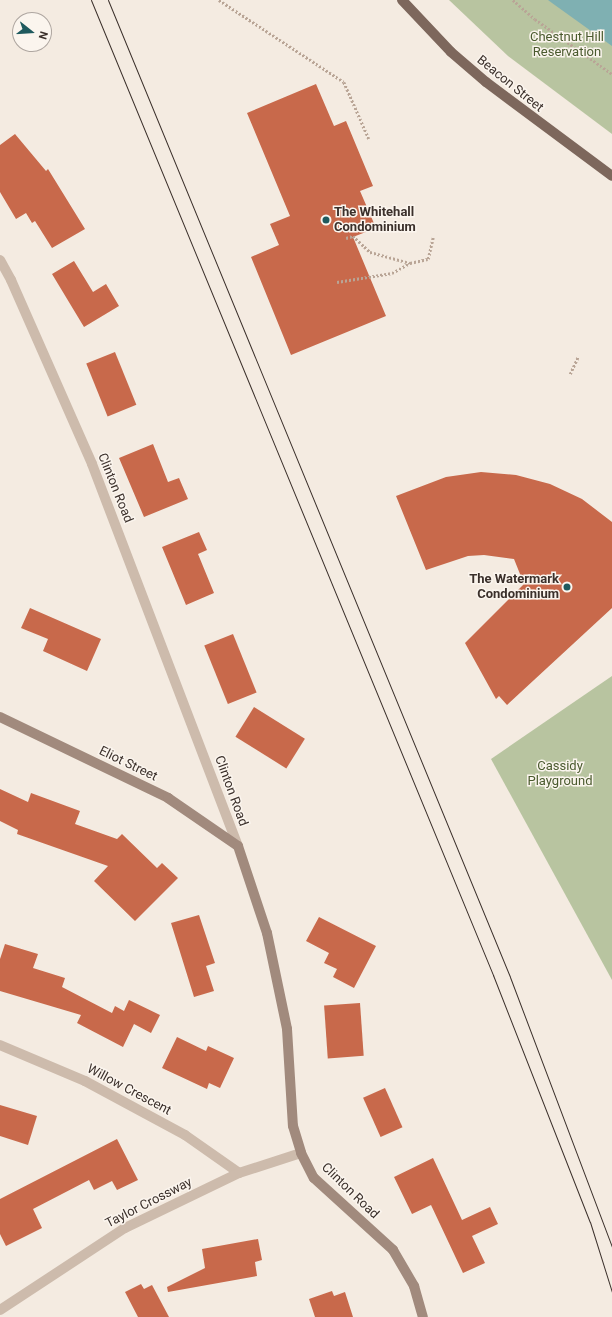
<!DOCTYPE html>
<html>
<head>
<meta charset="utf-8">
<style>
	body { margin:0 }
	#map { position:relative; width:612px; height:1317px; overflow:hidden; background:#f4ebe1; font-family:Roboto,sans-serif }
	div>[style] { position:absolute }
	.green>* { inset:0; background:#b8c4a0 }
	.water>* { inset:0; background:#7fb0b2 }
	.building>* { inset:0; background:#c8694b; transform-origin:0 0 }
	.path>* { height:2.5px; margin-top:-1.25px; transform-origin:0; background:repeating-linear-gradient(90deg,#b9a596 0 2px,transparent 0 4px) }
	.street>* { height:10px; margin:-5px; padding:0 5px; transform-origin:5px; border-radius:5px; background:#cdbbac }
	.secondary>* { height:10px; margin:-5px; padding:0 5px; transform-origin:5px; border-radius:5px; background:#a18a7d }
	.primary>* { height:10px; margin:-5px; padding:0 5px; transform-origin:5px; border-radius:5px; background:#7d675c }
	.tram>* { height:1px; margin:-0.5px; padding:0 0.5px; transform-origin:0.5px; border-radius:0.5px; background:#3b302b }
	.dots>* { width:11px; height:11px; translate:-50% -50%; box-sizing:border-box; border:2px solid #fbf5ee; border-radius:50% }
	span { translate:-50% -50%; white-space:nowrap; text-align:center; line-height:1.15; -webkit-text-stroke:3px #fbf5ee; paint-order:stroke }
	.park-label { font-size:13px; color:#4a5a2e }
	.street-label { font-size:13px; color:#3b302b }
	.poi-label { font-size:13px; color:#3b302b; font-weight:700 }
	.left { translate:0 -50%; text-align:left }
	.right { translate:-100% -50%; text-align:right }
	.north { position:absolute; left:12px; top:12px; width:40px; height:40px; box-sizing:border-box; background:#fbf5ee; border:1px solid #aea6a0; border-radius:50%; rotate:107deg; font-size:11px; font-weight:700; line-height:16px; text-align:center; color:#3b302b }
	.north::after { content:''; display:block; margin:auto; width:14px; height:18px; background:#1f5a5e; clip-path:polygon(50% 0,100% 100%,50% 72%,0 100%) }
</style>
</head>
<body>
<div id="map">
	<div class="green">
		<i style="clip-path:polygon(449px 0,612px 0,612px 134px,508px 56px)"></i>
		<i style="clip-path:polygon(612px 676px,612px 980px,491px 759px)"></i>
	</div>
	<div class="water">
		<i style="clip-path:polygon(548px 0,612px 0,612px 46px,552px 3px)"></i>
	</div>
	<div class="building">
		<i style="clip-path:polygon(316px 84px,334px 126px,346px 121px,373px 186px,360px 191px,376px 228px,353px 237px,386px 316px,291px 355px,251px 257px,279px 245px,270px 224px,290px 216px,247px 113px)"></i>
		<i style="clip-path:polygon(15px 134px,46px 171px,48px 169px,85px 229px,52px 248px,35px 221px,32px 223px,26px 213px,16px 219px,0 192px,0 145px)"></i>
		<i style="clip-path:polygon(74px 261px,93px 292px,106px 284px,119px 306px,84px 327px,52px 274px)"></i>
		<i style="left:115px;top:352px;width:57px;height:31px;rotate:68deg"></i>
		<i style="clip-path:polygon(153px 444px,168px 482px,179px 478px,188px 499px,144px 517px,119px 458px)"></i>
		<i style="clip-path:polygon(481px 472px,516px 475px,550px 484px,582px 499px,612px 522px,612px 608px,507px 705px,499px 696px,496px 699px,465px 643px,524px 584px,514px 559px,484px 555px,468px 556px,426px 570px,396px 496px,446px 477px)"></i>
		<i style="clip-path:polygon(199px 532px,207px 550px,198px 554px,214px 593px,186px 605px,162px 547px)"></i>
		<i style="clip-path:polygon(30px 608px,101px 639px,87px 671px,43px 651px,48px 639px,21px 628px)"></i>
		<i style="left:233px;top:634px;width:63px;height:31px;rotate:68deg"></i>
		<i style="left:254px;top:707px;width:60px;height:35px;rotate:32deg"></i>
		<i style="clip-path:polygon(0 789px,28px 802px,31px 793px,80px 811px,75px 824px,117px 839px,122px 834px,157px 868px,162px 863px,178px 878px,135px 921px,94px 881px,108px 866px,17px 834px,18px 830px,0 821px)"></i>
		<i style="clip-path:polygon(199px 915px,215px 963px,206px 966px,214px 991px,194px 997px,171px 923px)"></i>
		<i style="clip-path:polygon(319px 917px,376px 946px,354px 988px,333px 977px,337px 969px,324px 963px,329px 953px,306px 941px)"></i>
		<i style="clip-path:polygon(5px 944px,38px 954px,33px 968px,65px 978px,62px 987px,112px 1013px,115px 1006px,124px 1011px,129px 1000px,160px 1015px,151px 1033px,134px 1024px,123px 1047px,77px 1023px,81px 1015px,0 991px,0 959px)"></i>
		<i style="left:360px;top:1003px;width:53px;height:36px;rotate:86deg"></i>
		<i style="clip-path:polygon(177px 1037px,206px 1051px,208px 1046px,234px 1058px,220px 1088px,209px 1083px,207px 1089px,162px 1068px)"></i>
		<i style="left:385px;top:1088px;width:43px;height:24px;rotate:66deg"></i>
		<i style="clip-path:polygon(0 1105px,37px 1116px,28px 1145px,0 1136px)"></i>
		<i style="clip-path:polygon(117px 1139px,138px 1180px,117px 1190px,112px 1181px,94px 1190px,89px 1180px,33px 1209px,42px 1228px,6px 1246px,0 1234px,0 1199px)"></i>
		<i style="clip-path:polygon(433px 1158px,462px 1220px,490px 1207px,498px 1224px,472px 1236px,485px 1263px,463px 1273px,431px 1205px,412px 1214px,394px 1177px)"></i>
		<i style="clip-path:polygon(258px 1239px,262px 1260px,255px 1262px,257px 1276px,168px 1292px,167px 1287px,205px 1268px,202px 1249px)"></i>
		<i style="clip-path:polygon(141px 1284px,144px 1289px,152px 1285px,169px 1317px,138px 1317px,125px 1292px)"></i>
		<i style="clip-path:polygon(332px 1291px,334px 1296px,345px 1292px,353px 1317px,315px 1317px,309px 1299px)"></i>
	</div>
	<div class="path">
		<i style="left:219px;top:0;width:149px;rotate:33.3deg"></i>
		<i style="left:344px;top:82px;width:62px;rotate:66.3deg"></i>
		<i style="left:513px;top:0;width:29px;rotate:41deg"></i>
		<i style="left:535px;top:19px;width:95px;rotate:35.5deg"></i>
		<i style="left:346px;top:238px;width:7px;rotate:-16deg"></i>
		<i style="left:353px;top:236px;width:23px;rotate:43deg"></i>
		<i style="left:370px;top:252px;width:41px;rotate:15.4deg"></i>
		<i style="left:410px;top:263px;width:18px;rotate:-13deg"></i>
		<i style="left:428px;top:259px;width:22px;rotate:-77deg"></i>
		<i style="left:337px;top:282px;width:56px;rotate:-9.3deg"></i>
		<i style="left:392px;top:273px;width:21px;rotate:-29deg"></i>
		<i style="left:570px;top:374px;width:19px;rotate:-65deg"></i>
	</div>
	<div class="street">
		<i style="left:0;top:260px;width:23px;rotate:61deg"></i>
		<i style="left:11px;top:280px;width:201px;rotate:66.2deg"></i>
		<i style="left:92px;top:464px;width:409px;rotate:69.1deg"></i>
		<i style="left:0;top:1045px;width:92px;rotate:23deg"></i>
		<i style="left:85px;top:1081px;width:114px;rotate:28.4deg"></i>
		<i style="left:185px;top:1135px;width:66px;rotate:35.1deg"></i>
		<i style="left:0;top:1310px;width:149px;rotate:-33.3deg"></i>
		<i style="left:125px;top:1228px;width:127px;rotate:-25.8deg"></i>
		<i style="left:239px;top:1173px;width:65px;rotate:-17.9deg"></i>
	</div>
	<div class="secondary">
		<i style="left:0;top:717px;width:187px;rotate:25.7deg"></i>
		<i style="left:168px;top:798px;width:85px;rotate:34.4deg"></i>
		<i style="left:238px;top:846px;width:92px;rotate:71.6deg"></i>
		<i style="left:267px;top:933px;width:98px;rotate:78.2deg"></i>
		<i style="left:287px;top:1029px;width:97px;rotate:86.5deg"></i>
		<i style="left:293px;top:1126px;width:28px;rotate:73deg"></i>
		<i style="left:301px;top:1153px;width:28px;rotate:63deg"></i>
		<i style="left:314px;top:1178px;width:107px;rotate:42.3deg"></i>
		<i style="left:393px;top:1250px;width:42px;rotate:59.7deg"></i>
		<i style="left:414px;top:1286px;width:32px;rotate:74deg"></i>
	</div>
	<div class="primary">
		<i style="left:402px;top:0;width:71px;rotate:46.7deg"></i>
		<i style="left:451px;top:52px;width:46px;rotate:40.6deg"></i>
		<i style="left:486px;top:82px;width:157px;rotate:36.7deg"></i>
	</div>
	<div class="tram">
		<i style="left:91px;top:0;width:1055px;rotate:67.59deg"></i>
		<i style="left:493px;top:975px;width:265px;rotate:68.6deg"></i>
		<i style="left:590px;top:1222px;width:73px;rotate:72.6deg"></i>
		<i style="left:108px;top:0;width:1056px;rotate:67.63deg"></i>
		<i style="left:510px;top:977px;width:289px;rotate:69.3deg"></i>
	</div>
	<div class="dots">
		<i style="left:326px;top:220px;background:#1f5a5e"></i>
		<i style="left:567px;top:587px;background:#1f5a5e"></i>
	</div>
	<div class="park-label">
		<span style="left:567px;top:45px">Chestnut Hill<br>Reservation</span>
		<span style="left:560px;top:774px">Cassidy<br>Playground</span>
	</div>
	<div class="street-label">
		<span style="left:510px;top:84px;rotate:39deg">Beacon Street</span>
		<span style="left:115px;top:488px;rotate:68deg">Clinton Road</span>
		<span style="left:128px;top:764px;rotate:26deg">Eliot Street</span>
		<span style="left:231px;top:791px;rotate:70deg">Clinton Road</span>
		<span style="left:129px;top:1090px;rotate:28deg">Willow Crescent</span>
		<span style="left:350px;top:1191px;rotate:44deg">Clinton Road</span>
		<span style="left:149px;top:1203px;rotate:-27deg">Taylor Crossway</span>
	</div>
	<div class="poi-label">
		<span class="left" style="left:334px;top:220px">The Whitehall<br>Condominium</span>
		<span class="right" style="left:559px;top:587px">The Watermark<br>Condominium</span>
	</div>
	<div class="north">N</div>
</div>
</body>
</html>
